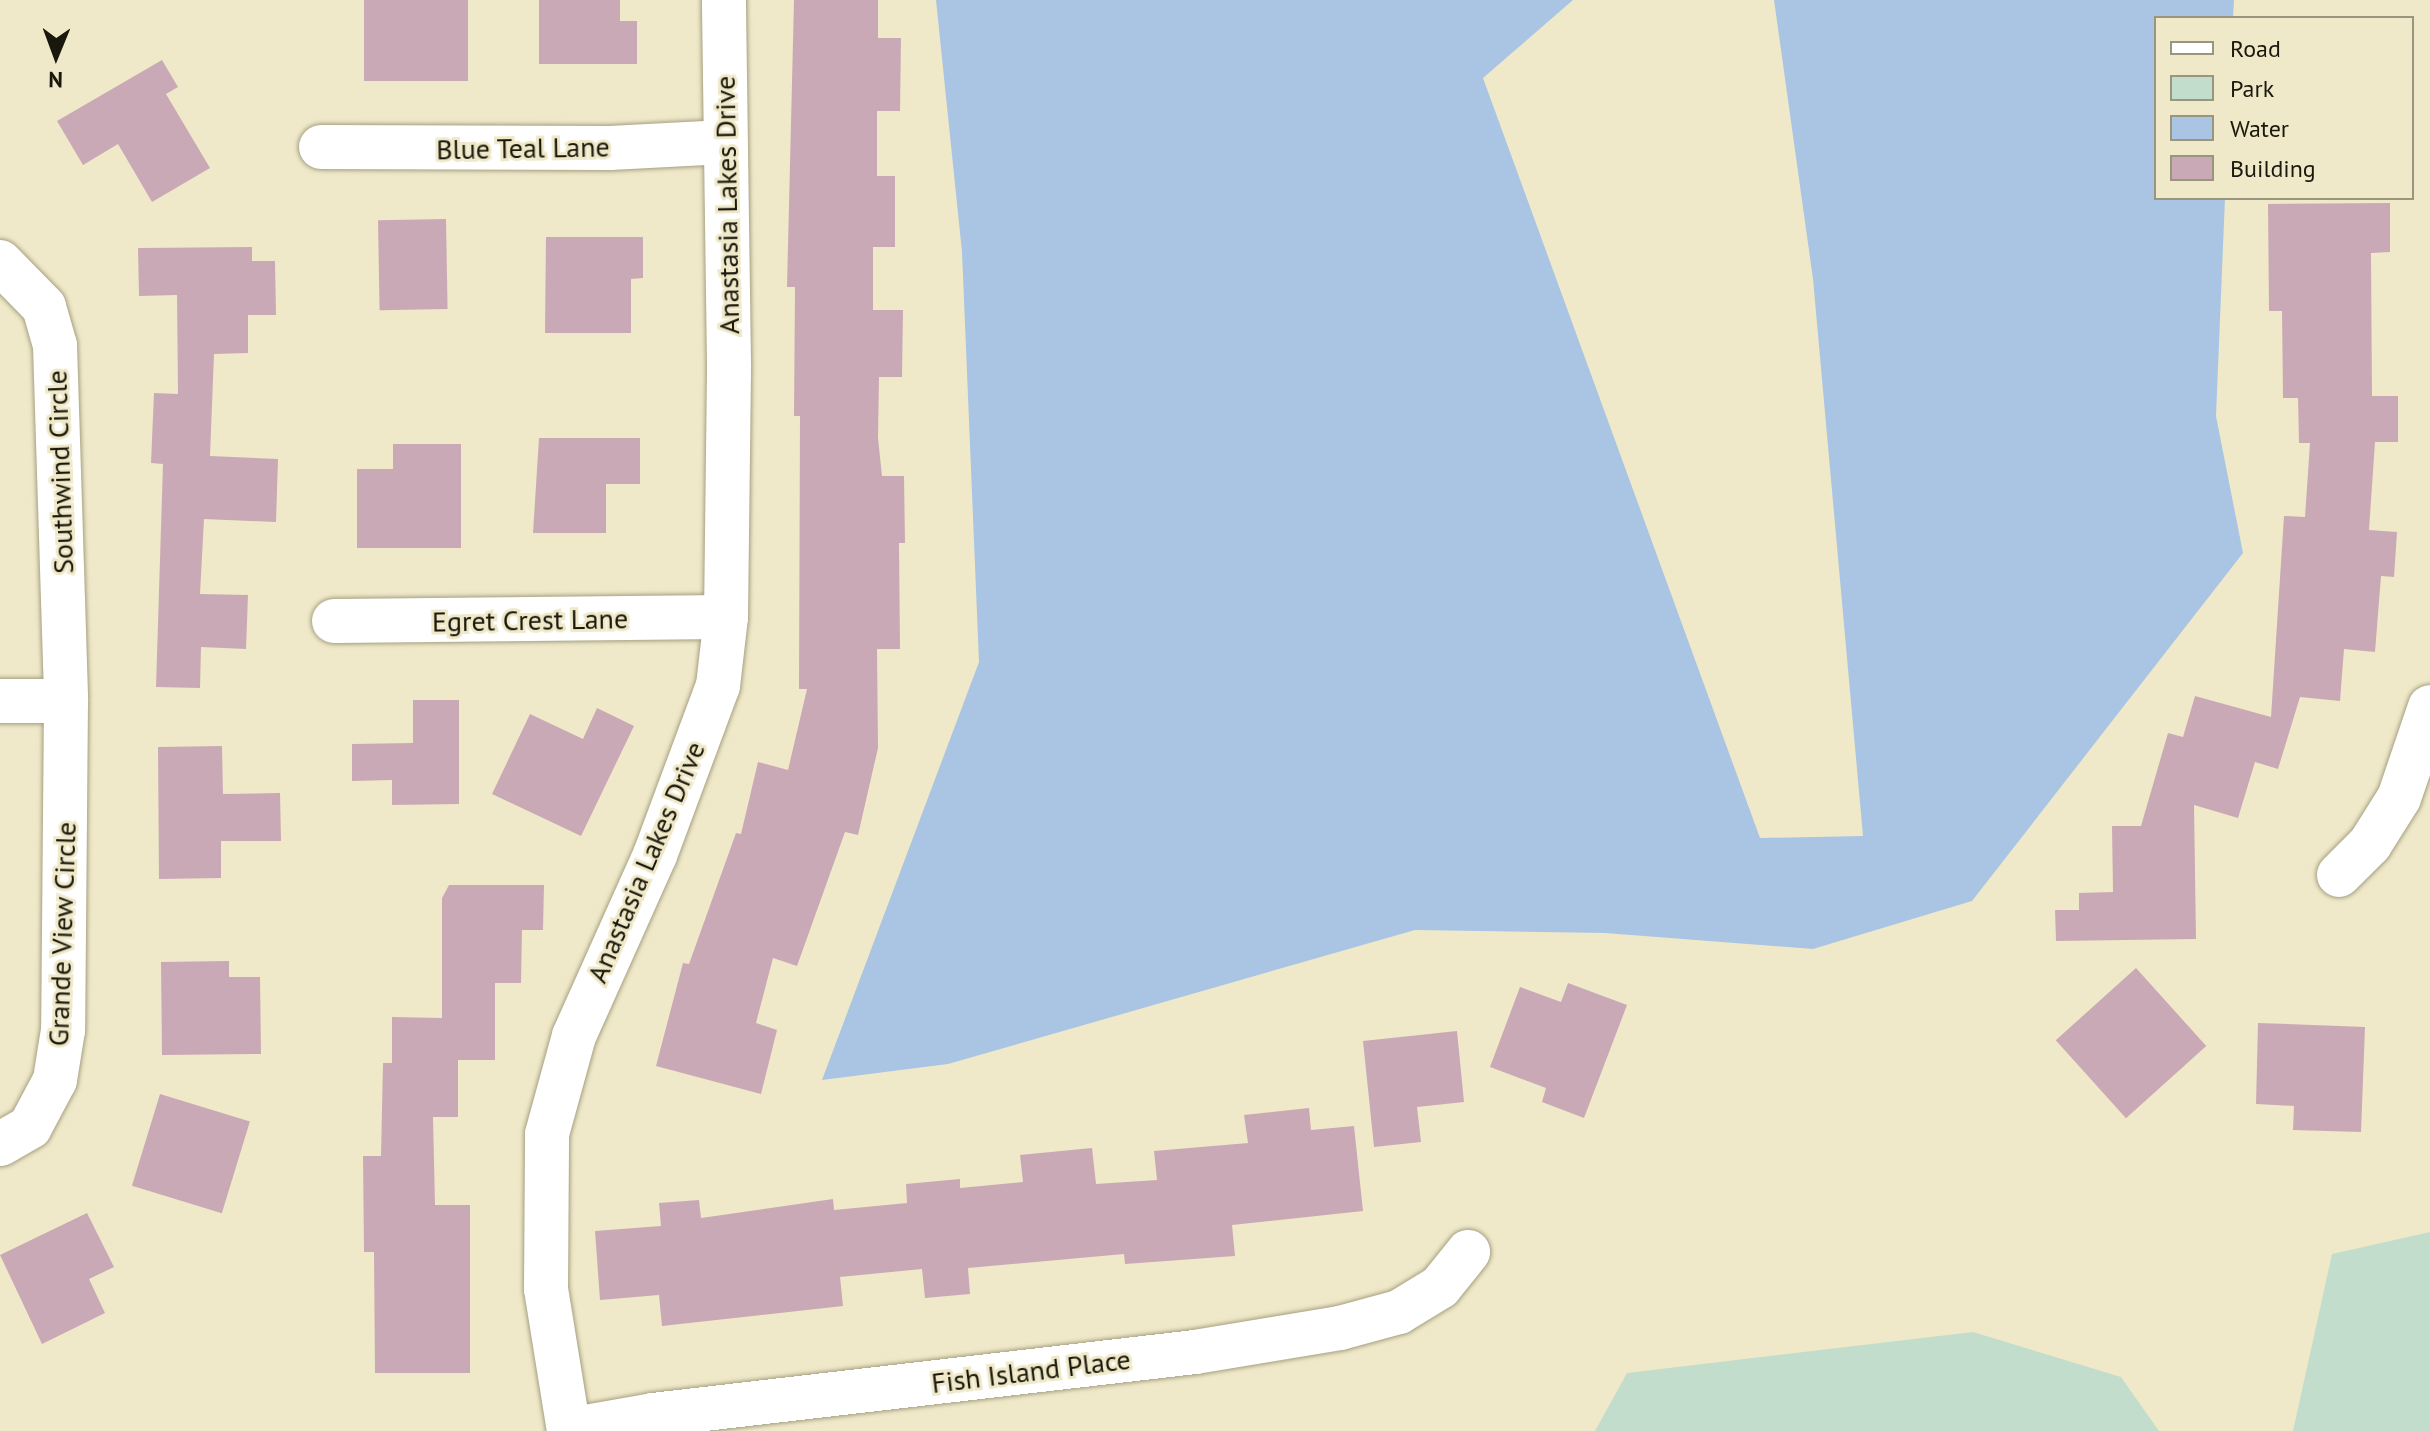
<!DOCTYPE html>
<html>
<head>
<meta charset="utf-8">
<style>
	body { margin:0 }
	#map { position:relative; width:2430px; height:1431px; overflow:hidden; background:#efe9c9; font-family:"PT Sans",sans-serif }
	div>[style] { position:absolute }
	.green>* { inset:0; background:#c3ddcc }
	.water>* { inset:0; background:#a9c5e3 }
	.building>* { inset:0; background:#caa9b6; transform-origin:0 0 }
	.roads { filter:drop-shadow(0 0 2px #a6a082) drop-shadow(0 0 2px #a6a082) }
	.minor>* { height:44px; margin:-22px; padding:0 22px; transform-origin:22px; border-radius:22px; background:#fff }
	span { translate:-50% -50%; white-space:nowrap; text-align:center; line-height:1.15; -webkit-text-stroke:6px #efe9c9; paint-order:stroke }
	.street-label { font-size:28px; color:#1a170c }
	.legend { position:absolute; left:2154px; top:16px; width:260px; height:184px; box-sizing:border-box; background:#efe9c9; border:2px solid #9a957d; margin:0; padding:10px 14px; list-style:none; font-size:24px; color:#1a170c }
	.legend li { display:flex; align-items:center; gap:16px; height:40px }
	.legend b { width:40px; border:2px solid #9a957d }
	.north { position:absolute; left:16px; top:16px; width:80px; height:80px; -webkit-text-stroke:6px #efe9c9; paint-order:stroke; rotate:181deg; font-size:22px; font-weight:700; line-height:32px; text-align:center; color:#1a170c }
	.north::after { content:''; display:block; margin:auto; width:28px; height:36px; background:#1a170c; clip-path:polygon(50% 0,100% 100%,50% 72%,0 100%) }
</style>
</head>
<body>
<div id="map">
	<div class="green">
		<i style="clip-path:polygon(2430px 1232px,2430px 1431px,2293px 1431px,2332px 1254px)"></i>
		<i style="clip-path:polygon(1973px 1332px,2121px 1377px,2159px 1431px,1595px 1431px,1627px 1373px)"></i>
	</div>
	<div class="water">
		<i style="clip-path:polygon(936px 0,1573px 0,1483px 78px,1760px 838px,1863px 836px,1813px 279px,1774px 0,2234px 0,2233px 18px,2156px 18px,2156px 198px,2225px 198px,2216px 416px,2243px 553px,1972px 901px,1813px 949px,1605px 933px,1415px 930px,948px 1064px,822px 1080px,979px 662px,962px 252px)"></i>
	</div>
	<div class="building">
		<i style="left:364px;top:0;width:104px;height:81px"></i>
		<i style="clip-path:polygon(539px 0,620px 0,620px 21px,637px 21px,637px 64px,539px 64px)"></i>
		<i style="clip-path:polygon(794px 0,878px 0,878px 38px,901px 38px,900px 111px,877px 111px,877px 176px,895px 176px,895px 247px,873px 247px,873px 310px,903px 310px,902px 377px,879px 377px,878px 438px,882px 476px,904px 476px,905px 543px,899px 543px,900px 649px,877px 649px,878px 748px,858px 835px,845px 832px,797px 966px,773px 958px,756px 1023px,777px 1030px,761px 1094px,656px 1066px,683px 963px,689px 964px,736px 833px,741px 834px,758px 762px,788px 770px,807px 689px,799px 689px,800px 416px,794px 416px,795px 287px,787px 287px)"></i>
		<i style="clip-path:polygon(162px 60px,178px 87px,166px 94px,210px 168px,152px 202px,118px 144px,83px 165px,57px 121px)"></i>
		<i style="clip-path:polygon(2390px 203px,2390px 252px,2371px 253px,2372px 396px,2398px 396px,2398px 442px,2375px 442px,2369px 530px,2397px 532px,2394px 577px,2381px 576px,2375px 652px,2344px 649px,2340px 701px,2300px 697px,2278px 769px,2255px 762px,2238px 818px,2194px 805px,2196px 939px,2056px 941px,2055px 910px,2079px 910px,2079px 893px,2113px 892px,2112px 826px,2141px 826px,2168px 733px,2183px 737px,2195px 696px,2271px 717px,2284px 516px,2305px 517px,2310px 443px,2299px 443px,2298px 398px,2283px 398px,2282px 311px,2269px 311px,2268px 204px)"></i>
		<i style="left:446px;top:219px;width:90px;height:68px;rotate:89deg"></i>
		<i style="clip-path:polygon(546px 237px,643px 237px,643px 278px,631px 279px,631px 333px,545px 333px)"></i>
		<i style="clip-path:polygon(252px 247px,252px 261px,275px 261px,276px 315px,248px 315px,248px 353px,214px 354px,210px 456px,278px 459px,276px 522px,204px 519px,200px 594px,248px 595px,246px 649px,201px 647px,200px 688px,156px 687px,163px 464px,151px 463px,154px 393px,178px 394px,177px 295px,139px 296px,138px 248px)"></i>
		<i style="clip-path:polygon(539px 438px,640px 438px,640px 484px,606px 484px,606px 533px,533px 533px)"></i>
		<i style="clip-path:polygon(393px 444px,461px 444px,461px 548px,357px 548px,357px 469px,393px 469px)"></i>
		<i style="clip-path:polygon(413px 700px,459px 700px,459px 804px,392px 805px,392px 780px,352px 781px,352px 744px,413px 743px)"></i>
		<i style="clip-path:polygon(597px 708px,634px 726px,581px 836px,492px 794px,530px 714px,583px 739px)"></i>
		<i style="clip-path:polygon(222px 746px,223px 794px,280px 793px,281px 841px,221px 841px,221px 878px,159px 879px,158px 747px)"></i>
		<i style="clip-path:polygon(449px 885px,544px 885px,543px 930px,522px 930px,521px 983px,495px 983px,495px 1060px,458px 1060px,458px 1117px,433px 1117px,435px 1205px,470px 1205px,470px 1373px,375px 1373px,374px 1252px,364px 1252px,363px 1156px,381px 1156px,383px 1063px,392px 1063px,392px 1017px,442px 1018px,442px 898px)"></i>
		<i style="clip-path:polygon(229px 961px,229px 977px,260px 977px,261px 1054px,162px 1055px,161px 962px)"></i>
		<i style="left:2136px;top:968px;width:105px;height:108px;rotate:48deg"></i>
		<i style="clip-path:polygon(1568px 983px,1627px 1005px,1584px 1118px,1542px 1102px,1546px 1088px,1490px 1067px,1520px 987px,1561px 1002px)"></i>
		<i style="clip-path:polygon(2258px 1023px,2365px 1027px,2361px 1132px,2293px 1130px,2294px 1106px,2256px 1104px)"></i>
		<i style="clip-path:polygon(1457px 1031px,1464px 1102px,1417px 1107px,1421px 1142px,1374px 1147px,1363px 1041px)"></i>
		<i style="left:160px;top:1094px;width:94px;height:96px;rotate:17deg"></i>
		<i style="clip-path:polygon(1309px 1108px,1311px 1130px,1354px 1126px,1363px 1211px,1232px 1225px,1235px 1256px,1125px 1264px,1124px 1254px,968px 1268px,970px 1294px,925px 1298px,922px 1269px,840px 1277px,843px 1306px,662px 1326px,659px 1295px,600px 1300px,595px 1231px,661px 1226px,659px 1203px,699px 1200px,701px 1218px,833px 1199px,834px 1210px,907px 1203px,906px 1184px,960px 1179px,960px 1188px,1023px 1182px,1020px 1155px,1092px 1148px,1096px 1184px,1157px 1180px,1154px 1151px,1248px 1143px,1244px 1115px)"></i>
		<i style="clip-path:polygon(87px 1213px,114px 1267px,89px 1279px,105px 1313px,42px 1344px,0 1255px)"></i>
	</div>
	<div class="roads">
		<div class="minor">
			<i style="left:321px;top:147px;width:289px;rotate:0.2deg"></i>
			<i style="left:610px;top:148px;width:115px;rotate:-3deg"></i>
			<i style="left:0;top:262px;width:63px;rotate:45.6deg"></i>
			<i style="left:44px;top:307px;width:40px;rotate:74deg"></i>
			<i style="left:55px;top:345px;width:356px;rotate:88.2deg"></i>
			<i style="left:66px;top:701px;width:329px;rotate:90.5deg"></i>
			<i style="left:63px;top:1030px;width:51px;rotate:99.1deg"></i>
			<i style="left:55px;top:1080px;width:53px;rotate:118deg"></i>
			<i style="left:30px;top:1127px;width:34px;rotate:150deg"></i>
			<i style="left:334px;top:621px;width:392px;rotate:-0.6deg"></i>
			<i style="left:0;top:701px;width:66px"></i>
			<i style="left:2339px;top:875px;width:44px;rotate:-45deg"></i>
			<i style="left:2370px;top:844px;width:54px;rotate:-57.8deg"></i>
			<i style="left:2399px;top:798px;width:96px;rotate:-71.2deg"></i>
			<i style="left:569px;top:1430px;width:85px;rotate:-10.1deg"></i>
			<i style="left:653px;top:1415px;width:546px;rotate:-6.63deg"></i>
			<i style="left:1195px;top:1352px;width:147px;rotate:-9.4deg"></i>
			<i style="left:1340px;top:1328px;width:61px;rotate:-15.2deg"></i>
			<i style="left:1399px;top:1312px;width:48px;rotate:-31.4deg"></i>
			<i style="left:1440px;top:1287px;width:45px;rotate:-51.3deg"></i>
			<i style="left:569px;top:1431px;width:144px;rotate:-99.2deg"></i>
			<i style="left:546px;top:1289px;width:155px;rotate:-89.6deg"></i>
			<i style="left:547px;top:1134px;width:102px;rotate:-74.6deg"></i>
			<i style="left:574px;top:1036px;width:198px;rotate:-65.9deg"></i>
			<i style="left:655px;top:855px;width:180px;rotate:-69.6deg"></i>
			<i style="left:718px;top:686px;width:69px;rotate:-83.4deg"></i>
			<i style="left:726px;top:617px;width:253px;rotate:-89.3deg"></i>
			<i style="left:729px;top:364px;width:364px;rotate:-90.8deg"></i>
		</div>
	</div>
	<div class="street-label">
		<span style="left:523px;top:148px;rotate:-1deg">Blue Teal Lane</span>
		<span style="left:727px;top:205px;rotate:-91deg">Anastasia Lakes Drive</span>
		<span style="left:60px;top:472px;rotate:-92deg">Southwind Circle</span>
		<span style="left:530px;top:620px;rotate:-1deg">Egret Crest Lane</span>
		<span style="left:646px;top:862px;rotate:-67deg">Anastasia Lakes Drive</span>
		<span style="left:62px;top:934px;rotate:-88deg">Grande View Circle</span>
		<span style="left:1031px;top:1371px;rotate:-7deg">Fish Island Place</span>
	</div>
	<ul class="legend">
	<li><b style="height:10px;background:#fff"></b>Road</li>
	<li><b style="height:22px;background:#c3ddcc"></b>Park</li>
	<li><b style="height:22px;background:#a9c5e3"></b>Water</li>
	<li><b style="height:22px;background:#caa9b6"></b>Building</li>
	</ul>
	<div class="north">N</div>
</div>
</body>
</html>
